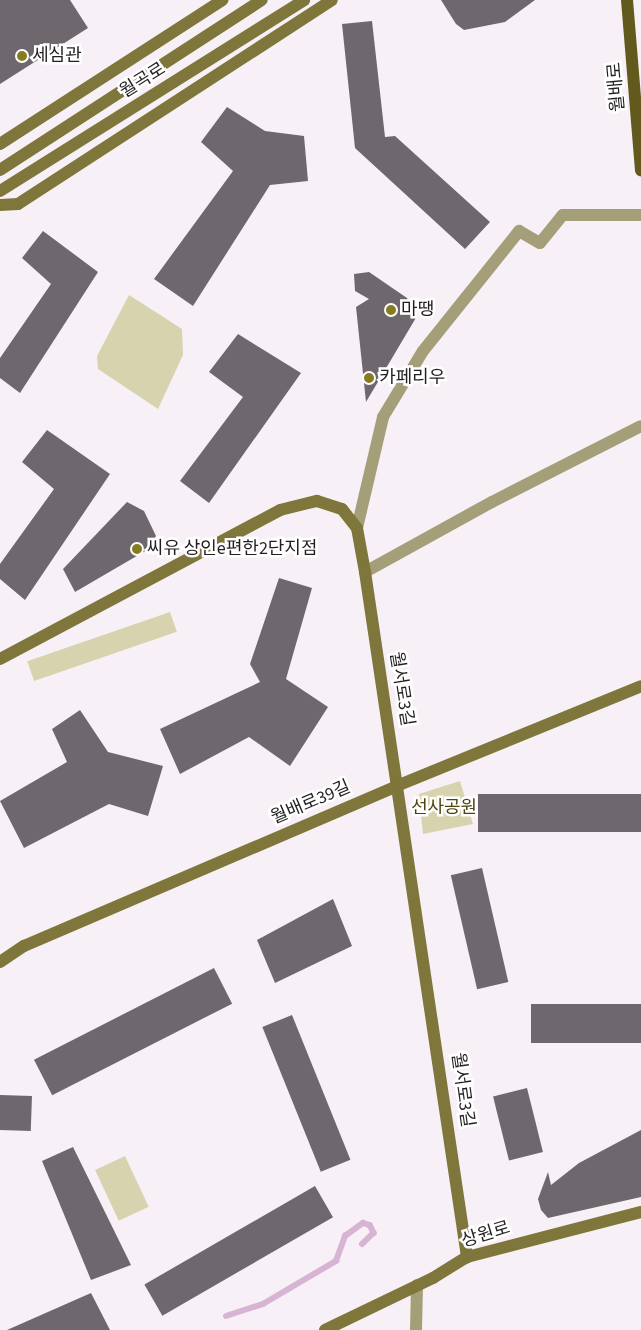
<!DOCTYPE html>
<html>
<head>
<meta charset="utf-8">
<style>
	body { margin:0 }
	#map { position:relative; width:641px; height:1330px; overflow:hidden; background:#f8f0f7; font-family:"Source Sans 3","Noto Sans KR",sans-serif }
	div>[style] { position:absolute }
	.green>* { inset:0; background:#d7d3ae; transform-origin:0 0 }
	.stream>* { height:5.5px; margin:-2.75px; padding:0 2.75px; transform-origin:2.75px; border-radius:2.75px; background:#d8b4d4 }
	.building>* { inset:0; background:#6e676d; transform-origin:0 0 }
	.street>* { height:12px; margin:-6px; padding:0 6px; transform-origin:6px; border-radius:6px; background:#a49f79 }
	.secondary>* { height:12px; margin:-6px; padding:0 6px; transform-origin:6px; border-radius:6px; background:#7f763b }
	.primary>* { height:12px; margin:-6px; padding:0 6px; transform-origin:6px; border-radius:6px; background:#62591c }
	.dots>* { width:14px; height:14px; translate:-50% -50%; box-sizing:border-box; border:2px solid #fff; border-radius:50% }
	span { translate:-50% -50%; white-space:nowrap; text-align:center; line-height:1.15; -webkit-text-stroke:5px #fff; paint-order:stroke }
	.poi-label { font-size:18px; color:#221f21 }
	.left { translate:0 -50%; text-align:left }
	.street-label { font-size:18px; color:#221f21 }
	.park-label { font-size:18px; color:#4c450f }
</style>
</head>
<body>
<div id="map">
	<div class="green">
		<i style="clip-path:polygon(129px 295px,182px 329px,183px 355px,158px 409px,98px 369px,97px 356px)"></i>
		<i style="left:170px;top:612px;width:21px;height:151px;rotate:71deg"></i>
		<i style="clip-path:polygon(460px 781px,473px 824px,423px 834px,419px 794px)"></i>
		<i style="left:125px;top:1156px;width:56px;height:33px;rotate:65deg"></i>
	</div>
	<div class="stream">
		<i style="left:226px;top:1316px;width:39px;rotate:-18deg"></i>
		<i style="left:263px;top:1304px;width:85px;rotate:-30.5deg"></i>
		<i style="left:336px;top:1261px;width:27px;rotate:-70deg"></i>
		<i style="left:345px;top:1236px;width:22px;rotate:-36deg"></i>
		<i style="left:363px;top:1223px;width:7px;rotate:16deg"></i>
		<i style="left:370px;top:1225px;width:9px;rotate:63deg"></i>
		<i style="left:374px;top:1233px;width:16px;rotate:135deg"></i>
	</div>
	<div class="building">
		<i style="clip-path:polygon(0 0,70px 0,88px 28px,0 84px)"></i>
		<i style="clip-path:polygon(441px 0,535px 0,505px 22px,464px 30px,456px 24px)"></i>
		<i style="clip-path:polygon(372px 21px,385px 137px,395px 136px,490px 222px,465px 249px,355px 148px,342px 24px)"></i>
		<i style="clip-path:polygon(227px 107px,265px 131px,304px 136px,308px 181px,270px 185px,193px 306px,154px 279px,233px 171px,201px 142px)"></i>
		<i style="clip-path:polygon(43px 231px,98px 272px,20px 393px,0 378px,0 358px,51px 284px,22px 258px)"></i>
		<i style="clip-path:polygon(369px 272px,407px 298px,417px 316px,366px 402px,356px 307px,369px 299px,355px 291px,354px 274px)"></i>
		<i style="clip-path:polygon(238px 334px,301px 373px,209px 503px,180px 481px,243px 397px,209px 372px)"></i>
		<i style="clip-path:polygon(47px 430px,110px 474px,25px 600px,0 579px,0 564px,54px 489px,22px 462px)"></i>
		<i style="clip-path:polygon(127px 502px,144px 511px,156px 536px,147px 550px,75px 592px,63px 569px)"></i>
		<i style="clip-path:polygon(279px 578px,312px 588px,286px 679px,328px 707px,290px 766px,249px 737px,180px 774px,160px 729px,260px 682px,250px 664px)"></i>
		<i style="clip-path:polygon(80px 710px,108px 752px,163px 766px,148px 816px,109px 804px,24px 848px,0 801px,67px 762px,52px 729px)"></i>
		<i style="left:641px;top:794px;width:38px;height:163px;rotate:90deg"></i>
		<i style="left:482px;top:868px;width:117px;height:32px;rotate:77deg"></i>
		<i style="clip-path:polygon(333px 899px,352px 946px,275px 983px,257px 940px)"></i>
		<i style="left:214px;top:968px;width:40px;height:202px;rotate:63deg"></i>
		<i style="left:641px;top:1004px;width:39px;height:110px;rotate:90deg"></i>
		<i style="left:292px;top:1015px;width:156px;height:32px;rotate:68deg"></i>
		<i style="left:527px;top:1088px;width:66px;height:35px;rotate:76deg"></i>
		<i style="left:0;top:1095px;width:32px;height:35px;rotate:2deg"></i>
		<i style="clip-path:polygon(641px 1130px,641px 1197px,548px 1218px,541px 1210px,538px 1199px,548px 1172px,551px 1185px,579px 1163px)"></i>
		<i style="clip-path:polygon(73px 1147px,131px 1265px,91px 1280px,42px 1161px)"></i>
		<i style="left:315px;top:1186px;width:36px;height:197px;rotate:60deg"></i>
		<i style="clip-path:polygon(91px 1293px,110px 1330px,7px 1330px)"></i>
	</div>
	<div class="street">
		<i style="left:357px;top:528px;width:114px;rotate:-76.8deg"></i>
		<i style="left:383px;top:417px;width:77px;rotate:-58.8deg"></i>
		<i style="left:423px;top:351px;width:154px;rotate:-51.3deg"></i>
		<i style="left:519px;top:231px;width:24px;rotate:30deg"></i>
		<i style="left:540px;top:243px;width:36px;rotate:-51deg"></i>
		<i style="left:563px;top:215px;width:78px"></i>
		<i style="left:365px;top:572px;width:145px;rotate:-28.9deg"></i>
		<i style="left:492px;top:502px;width:167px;rotate:-27deg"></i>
		<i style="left:416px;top:1330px;width:45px;rotate:-88.7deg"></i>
	</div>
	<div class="secondary">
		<i style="left:0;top:144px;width:265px;rotate:-32.9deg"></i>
		<i style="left:0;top:170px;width:312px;rotate:-33deg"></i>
		<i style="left:0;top:191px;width:359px;rotate:-32.1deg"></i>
		<i style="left:0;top:205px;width:18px;rotate:-3deg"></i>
		<i style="left:18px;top:204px;width:374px;rotate:-33deg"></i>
		<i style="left:0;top:659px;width:317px;rotate:-28deg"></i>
		<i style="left:280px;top:510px;width:38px;rotate:-14deg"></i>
		<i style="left:317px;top:501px;width:26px;rotate:18deg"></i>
		<i style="left:342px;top:509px;width:24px;rotate:52deg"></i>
		<i style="left:357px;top:528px;width:45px;rotate:79.7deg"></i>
		<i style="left:365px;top:572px;width:693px;rotate:81.53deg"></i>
		<i style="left:0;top:962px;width:29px;rotate:-34deg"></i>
		<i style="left:24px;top:946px;width:408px;rotate:-23.2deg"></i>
		<i style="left:399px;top:785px;width:261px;rotate:-22.2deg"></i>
		<i style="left:325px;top:1330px;width:120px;rotate:-25.7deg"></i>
		<i style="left:433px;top:1278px;width:40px;rotate:-32deg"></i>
		<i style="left:467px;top:1257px;width:180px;rotate:-14.5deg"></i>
	</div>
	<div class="primary">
		<i style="left:627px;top:0;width:171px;rotate:85.3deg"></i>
	</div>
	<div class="dots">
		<i style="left:22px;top:56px;background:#877b20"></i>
		<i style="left:391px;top:310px;background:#877b20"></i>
		<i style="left:369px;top:378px;background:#877b20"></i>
		<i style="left:137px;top:549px;background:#877b20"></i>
	</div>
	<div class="poi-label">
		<span class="left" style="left:32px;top:56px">세심관</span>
		<span class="left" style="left:401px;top:310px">마땡</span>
		<span class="left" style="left:379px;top:378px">카페리우</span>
		<span class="left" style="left:147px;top:549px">씨유 상인e편한2단지점</span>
	</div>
	<div class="street-label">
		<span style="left:143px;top:81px;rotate:-32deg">월곡로</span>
		<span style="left:617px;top:87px;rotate:-95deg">월배로</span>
		<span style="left:401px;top:689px;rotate:81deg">월서로3길</span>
		<span style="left:311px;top:803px;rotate:-23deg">월배로39길</span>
		<span style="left:462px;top:1090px;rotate:82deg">월서로3길</span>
		<span style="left:486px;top:1235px;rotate:-17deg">상원로</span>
	</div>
	<div class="park-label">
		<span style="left:444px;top:808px">선사공원</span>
	</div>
</div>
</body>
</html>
